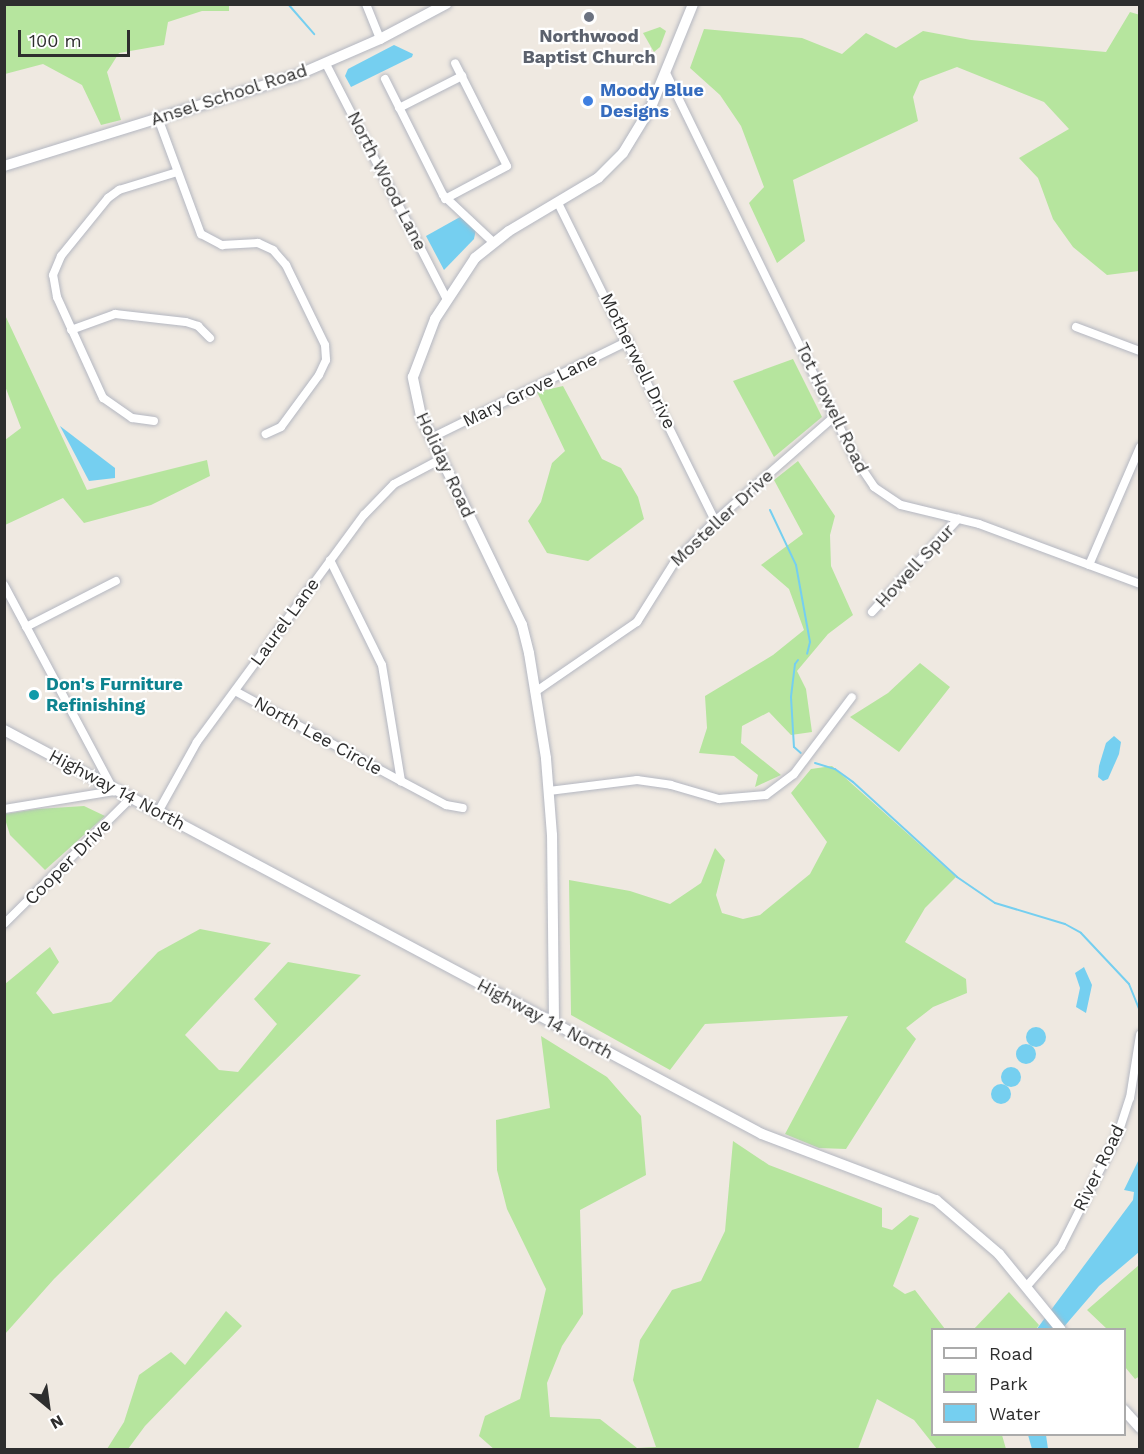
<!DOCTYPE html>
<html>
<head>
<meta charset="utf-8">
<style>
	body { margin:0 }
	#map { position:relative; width:1144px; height:1454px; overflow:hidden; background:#efe9e1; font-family:"Work Sans",sans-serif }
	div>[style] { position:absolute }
	.green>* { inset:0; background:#b6e59e }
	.water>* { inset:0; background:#75cff0 }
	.round { border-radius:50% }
	.stream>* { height:2px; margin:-1px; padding:0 1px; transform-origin:1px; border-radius:1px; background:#75cff0 }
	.roads { filter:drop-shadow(0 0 2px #b4b7c1) drop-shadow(0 0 2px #b4b7c1) }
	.street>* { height:8px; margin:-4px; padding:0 4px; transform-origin:4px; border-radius:4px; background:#fff }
	.secondary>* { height:10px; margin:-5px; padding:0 5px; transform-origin:5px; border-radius:5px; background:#fff }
	.dots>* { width:16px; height:16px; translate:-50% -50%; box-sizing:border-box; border:3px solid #fff; border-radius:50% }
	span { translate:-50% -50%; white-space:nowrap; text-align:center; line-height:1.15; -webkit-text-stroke:4.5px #fff; paint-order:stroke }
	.worship-label { font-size:18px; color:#5b616d; font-weight:700 }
	.shop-label { font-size:18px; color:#366cbe; font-weight:700 }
	.left { translate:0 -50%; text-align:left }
	.street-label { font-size:18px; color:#2e2e2e }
	.culture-label { font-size:18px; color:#0d838f; font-weight:700 }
	.frame { position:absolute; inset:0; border:6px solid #2e2e2e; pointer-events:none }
	.legend { position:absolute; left:931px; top:1328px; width:195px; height:108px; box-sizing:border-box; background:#fff; border:2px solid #ababab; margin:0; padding:8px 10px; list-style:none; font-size:18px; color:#2e2e2e }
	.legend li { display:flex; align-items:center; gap:12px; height:30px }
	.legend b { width:30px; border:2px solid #ababab }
	.north { position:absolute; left:18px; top:1376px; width:60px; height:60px; -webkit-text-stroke:4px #fff; paint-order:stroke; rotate:151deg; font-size:16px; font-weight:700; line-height:24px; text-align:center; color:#2e2e2e }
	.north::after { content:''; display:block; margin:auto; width:21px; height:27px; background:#2e2e2e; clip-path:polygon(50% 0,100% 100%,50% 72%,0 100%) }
	.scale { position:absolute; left:18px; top:30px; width:112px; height:27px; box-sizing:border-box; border:3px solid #2e2e2e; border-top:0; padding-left:8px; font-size:18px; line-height:21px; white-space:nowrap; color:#2e2e2e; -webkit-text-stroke:4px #fff; paint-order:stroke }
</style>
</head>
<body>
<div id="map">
	<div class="green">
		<i style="clip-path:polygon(5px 4px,229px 4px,229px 11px,202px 11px,168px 22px,164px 45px,119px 53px,107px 72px,121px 120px,101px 125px,82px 85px,43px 64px,5px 74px)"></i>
		<i style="clip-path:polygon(1130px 12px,1140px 15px,1139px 271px,1107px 275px,1073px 247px,1053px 219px,1038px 178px,1019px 158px,1069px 129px,1044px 102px,957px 67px,920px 81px,913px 97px,918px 121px,793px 180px,805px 241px,777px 263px,749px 203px,764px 187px,741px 126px,720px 95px,690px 68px,704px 29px,802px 38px,842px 54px,866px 33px,896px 48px,923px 31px,971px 40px,1106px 52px)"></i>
		<i style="clip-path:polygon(660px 27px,666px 31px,660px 47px,654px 52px,643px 33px)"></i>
		<i style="clip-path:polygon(5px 315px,87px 490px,207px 460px,210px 476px,151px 505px,84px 523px,63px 498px,5px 525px,5px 440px,21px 428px,5px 386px)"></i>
		<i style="clip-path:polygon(793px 359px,822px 417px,774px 457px,733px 381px)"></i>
		<i style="clip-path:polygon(563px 386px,602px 459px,621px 468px,638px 497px,644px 519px,588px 561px,547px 553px,528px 521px,541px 502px,552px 463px,565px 451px,537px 392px)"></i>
		<i style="clip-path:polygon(798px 461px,835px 516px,830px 535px,831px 566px,853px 615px,828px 634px,797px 671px,806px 689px,812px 732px,791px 735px,769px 712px,742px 726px,741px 743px,781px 775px,755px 787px,758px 775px,734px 756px,699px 753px,707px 728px,705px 696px,773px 655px,804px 630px,789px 589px,761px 565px,803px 534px,774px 480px)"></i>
		<i style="clip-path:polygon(920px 663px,950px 687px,899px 752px,850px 717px,888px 693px)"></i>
		<i style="clip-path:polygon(832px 766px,956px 877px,925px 908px,905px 942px,966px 979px,967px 993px,933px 1007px,906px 1028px,916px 1039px,846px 1149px,819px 1148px,785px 1134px,848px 1016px,705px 1024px,670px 1070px,571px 1015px,569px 880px,630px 891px,670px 904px,701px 883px,715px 848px,725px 860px,716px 895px,722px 913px,743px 919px,760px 915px,810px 874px,827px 842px,791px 793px,811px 769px)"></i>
		<i style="clip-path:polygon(84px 806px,105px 816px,45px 870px,10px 835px,5px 819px,5px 814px,37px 809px)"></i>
		<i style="clip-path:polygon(200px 929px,271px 943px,185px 1035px,219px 1070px,238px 1072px,277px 1024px,254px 999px,288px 962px,361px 975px,54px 1279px,5px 1334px,5px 984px,50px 947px,59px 962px,36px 993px,53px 1014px,111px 1002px,158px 952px)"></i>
		<i style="clip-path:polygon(541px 1036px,607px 1077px,641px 1116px,646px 1175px,580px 1210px,583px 1314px,562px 1346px,547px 1383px,550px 1417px,600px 1419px,637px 1448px,656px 1447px,633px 1380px,640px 1340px,672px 1290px,701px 1281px,725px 1231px,733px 1141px,769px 1165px,882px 1208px,882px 1227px,892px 1230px,910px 1215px,919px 1218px,893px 1286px,905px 1294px,915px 1290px,945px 1329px,932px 1330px,932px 1434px,1002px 1435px,1006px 1449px,937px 1449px,914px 1420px,877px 1399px,858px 1449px,495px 1450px,479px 1436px,485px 1416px,520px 1399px,546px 1289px,507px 1209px,497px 1170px,496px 1120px,550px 1108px)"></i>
		<i style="clip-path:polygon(1139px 1265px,1140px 1376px,1135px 1379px,1125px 1367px,1124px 1330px,1107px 1329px,1087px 1310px)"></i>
		<i style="clip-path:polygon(1009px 1292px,1039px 1325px,1036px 1329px,973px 1330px)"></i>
		<i style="clip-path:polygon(226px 1311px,242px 1326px,145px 1426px,128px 1449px,107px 1449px,124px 1422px,139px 1375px,171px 1352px,185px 1365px)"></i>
	</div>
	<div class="water">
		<i style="clip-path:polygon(394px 45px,413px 54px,412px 57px,351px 87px,345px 76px,348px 69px)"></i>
		<i style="clip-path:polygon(460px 217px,476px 229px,474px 239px,444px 270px,426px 236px)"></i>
		<i style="clip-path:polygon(60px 426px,115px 468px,115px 478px,89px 481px)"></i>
		<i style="clip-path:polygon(1114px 736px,1121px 742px,1119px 754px,1108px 779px,1103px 781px,1098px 777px,1099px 766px,1106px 743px)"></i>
		<i style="clip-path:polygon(1084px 967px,1092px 985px,1086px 1013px,1076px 1007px,1080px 988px,1075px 973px)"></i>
		<i class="round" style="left:1026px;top:1027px;width:20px;height:20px"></i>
		<i class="round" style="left:1016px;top:1044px;width:20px;height:20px"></i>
		<i class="round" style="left:1001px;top:1067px;width:20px;height:20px"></i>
		<i class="round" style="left:991px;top:1084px;width:20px;height:20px"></i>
		<i style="clip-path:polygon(1139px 1159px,1139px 1252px,1099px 1286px,1062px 1329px,1036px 1330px,1133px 1200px,1134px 1192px,1124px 1190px)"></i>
		<i style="clip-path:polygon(1028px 1435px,1046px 1435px,1048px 1449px,1032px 1449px)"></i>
	</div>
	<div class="stream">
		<i style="left:288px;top:4px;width:40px;rotate:49deg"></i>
		<i style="left:770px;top:510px;width:61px;rotate:64.7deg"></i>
		<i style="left:796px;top:565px;width:78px;rotate:79.7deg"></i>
		<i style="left:810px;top:642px;width:12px;rotate:104deg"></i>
		<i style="left:798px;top:660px;width:5px;rotate:127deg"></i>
		<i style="left:795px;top:664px;width:33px;rotate:97deg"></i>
		<i style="left:791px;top:697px;width:50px;rotate:86.6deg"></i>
		<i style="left:794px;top:747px;width:9px;rotate:41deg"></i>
		<i style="left:815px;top:763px;width:21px;rotate:17deg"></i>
		<i style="left:835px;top:769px;width:22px;rotate:36deg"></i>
		<i style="left:853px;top:782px;width:141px;rotate:42.4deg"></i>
		<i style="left:957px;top:877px;width:46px;rotate:34.4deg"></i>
		<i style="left:995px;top:903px;width:73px;rotate:16.7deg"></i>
		<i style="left:1065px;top:924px;width:18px;rotate:29deg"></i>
		<i style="left:1081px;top:933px;width:70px;rotate:46.7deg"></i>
		<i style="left:1129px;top:984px;width:29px;rotate:68deg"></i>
	</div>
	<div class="roads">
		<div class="street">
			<i style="left:366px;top:4px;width:38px;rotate:68deg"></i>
			<i style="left:326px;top:64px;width:264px;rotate:62.8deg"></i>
			<i style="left:666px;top:73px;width:428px;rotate:63.9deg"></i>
			<i style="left:854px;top:457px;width:36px;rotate:56deg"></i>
			<i style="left:874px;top:487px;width:32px;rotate:34deg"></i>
			<i style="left:901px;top:505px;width:80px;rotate:13.7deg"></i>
			<i style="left:979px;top:524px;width:172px;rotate:20.4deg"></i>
			<i style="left:385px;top:79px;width:130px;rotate:63.4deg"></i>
			<i style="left:443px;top:195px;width:69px;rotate:43.2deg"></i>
			<i style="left:399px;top:108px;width:71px;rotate:-26.9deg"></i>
			<i style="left:158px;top:118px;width:124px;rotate:69.7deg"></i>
			<i style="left:201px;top:234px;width:24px;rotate:28deg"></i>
			<i style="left:222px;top:245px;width:36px;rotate:-3deg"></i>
			<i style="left:258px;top:243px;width:17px;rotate:25deg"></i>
			<i style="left:273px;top:250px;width:20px;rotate:49deg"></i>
			<i style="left:286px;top:265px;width:89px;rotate:64deg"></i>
			<i style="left:325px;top:345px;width:15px;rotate:86deg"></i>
			<i style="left:326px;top:360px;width:17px;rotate:115deg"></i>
			<i style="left:319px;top:375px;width:64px;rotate:126.2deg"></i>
			<i style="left:281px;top:427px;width:17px;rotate:155deg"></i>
			<i style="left:445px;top:199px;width:70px;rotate:-28deg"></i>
			<i style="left:507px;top:166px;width:115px;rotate:-116.8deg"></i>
			<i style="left:558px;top:203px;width:355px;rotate:63.7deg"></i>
			<i style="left:1076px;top:327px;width:68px;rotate:20.6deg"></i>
			<i style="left:71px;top:330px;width:47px;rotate:-20deg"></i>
			<i style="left:115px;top:314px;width:71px;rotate:6.4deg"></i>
			<i style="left:186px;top:322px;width:13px;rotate:18deg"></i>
			<i style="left:198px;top:326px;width:17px;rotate:45deg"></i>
			<i style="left:154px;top:421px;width:22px;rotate:-172deg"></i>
			<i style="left:132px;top:418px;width:35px;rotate:-145deg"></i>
			<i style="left:103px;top:398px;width:111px;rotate:-114.5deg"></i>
			<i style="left:57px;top:297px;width:22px;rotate:-100deg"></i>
			<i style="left:53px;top:275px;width:21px;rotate:-67deg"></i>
			<i style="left:61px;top:256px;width:75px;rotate:-51deg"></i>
			<i style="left:108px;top:198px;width:14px;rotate:-36deg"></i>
			<i style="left:119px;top:190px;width:61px;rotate:-17.2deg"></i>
			<i style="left:431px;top:438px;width:220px;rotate:-26.2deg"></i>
			<i style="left:330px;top:560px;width:117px;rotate:63.7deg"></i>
			<i style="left:382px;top:665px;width:118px;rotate:80.7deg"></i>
			<i style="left:401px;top:781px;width:51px;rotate:28.1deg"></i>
			<i style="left:446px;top:805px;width:17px;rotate:10deg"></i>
			<i style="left:1089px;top:565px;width:129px;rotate:-66.6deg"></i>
			<i style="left:4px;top:585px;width:234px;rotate:61.9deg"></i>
			<i style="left:114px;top:791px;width:111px;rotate:170.7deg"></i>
			<i style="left:872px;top:612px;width:127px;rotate:-47.2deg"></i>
			<i style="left:26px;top:627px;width:101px;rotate:-27.1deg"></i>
			<i style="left:235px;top:691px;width:189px;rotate:28.5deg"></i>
			<i style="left:535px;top:692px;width:124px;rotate:-34.5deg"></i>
			<i style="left:637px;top:622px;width:70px;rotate:-57.9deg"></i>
			<i style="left:674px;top:563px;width:59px;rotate:-45.7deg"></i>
			<i style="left:715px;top:521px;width:159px;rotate:-41.2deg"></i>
			<i style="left:549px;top:791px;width:89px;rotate:-7.1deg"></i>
			<i style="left:637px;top:780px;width:34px;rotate:8deg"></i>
			<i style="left:671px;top:785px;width:50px;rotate:16.3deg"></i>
			<i style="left:719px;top:799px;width:47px;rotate:-4.9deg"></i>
			<i style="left:766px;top:795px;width:35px;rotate:-37deg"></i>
			<i style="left:794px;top:774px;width:96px;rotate:-53deg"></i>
			<i style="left:158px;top:812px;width:80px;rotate:-60.9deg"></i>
			<i style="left:197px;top:742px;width:282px;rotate:-53.7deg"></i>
			<i style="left:364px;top:515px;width:43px;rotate:-45.9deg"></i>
			<i style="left:394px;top:484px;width:53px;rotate:-28deg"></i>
			<i style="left:4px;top:924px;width:179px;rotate:-44.8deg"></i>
			<i style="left:1026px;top:1287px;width:53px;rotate:-48.8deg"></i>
			<i style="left:1061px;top:1247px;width:127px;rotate:-63.2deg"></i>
			<i style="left:1118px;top:1134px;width:38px;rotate:-72deg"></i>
			<i style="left:1130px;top:1098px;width:64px;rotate:-81deg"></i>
		</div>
		<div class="secondary">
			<i style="left:4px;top:166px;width:305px;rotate:-17.2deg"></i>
			<i style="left:295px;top:76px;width:93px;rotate:-23.5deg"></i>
			<i style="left:380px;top:39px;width:75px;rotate:-27.9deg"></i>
			<i style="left:4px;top:730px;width:859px;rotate:28.06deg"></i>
			<i style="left:762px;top:1134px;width:186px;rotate:20.8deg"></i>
			<i style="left:936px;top:1200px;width:83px;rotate:40.6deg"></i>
			<i style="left:999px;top:1254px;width:98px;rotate:50.8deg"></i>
			<i style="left:554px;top:1022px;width:187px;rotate:-90.6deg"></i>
			<i style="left:552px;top:835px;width:77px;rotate:-94.5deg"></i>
			<i style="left:546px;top:758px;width:106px;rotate:-99.2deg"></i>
			<i style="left:529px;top:653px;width:29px;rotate:-104deg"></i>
			<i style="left:522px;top:625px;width:232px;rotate:-115.8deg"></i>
			<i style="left:421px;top:416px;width:40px;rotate:-102deg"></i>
			<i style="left:413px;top:377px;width:62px;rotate:-69.2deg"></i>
			<i style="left:435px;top:319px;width:73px;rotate:-56.7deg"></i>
			<i style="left:475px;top:258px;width:43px;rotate:-38.5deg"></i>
			<i style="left:509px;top:231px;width:104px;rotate:-30.8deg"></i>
			<i style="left:598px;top:178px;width:35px;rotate:-45deg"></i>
			<i style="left:623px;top:153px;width:54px;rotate:-58.7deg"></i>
			<i style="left:651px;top:107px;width:111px;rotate:-67.8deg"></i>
			<i style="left:1124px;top:1410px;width:24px;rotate:48deg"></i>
		</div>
	</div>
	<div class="dots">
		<i style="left:589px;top:17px;background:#6b7280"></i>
		<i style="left:588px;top:101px;background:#3f7fe0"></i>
		<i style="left:34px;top:695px;background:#0f9aa8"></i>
	</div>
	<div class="worship-label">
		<span style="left:589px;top:47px">Northwood<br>Baptist Church</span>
	</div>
	<div class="shop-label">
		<span class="left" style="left:600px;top:101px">Moody Blue<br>Designs</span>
	</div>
	<div class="street-label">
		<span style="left:229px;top:95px;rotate:-18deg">Ansel School Road</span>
		<span style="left:387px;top:181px;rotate:63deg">North Wood Lane</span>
		<span style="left:638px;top:361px;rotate:64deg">Motherwell Drive</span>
		<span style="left:530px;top:390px;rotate:-26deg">Mary Grove Lane</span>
		<span style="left:832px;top:408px;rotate:64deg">Tot Howell Road</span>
		<span style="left:445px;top:465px;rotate:65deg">Holiday Road</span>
		<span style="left:722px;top:518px;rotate:-43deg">Mosteller Drive</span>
		<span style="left:915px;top:566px;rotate:-47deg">Howell Spur</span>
		<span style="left:285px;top:622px;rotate:-54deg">Laurel Lane</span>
		<span style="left:318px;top:736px;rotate:29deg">North Lee Circle</span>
		<span style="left:117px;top:790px;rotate:28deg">Highway 14 North</span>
		<span style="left:68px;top:862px;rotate:-45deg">Cooper Drive</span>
		<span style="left:545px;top:1019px;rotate:28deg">Highway 14 North</span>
		<span style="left:1099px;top:1168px;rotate:-64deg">River Road</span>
	</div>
	<div class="culture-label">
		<span class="left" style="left:46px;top:695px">Don's Furniture<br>Refinishing</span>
	</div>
	<div class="frame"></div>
	<ul class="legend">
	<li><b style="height:8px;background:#fff"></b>Road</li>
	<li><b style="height:16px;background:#b6e59e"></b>Park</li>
	<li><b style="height:16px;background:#75cff0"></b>Water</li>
	</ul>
	<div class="north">N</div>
	<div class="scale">100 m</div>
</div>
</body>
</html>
